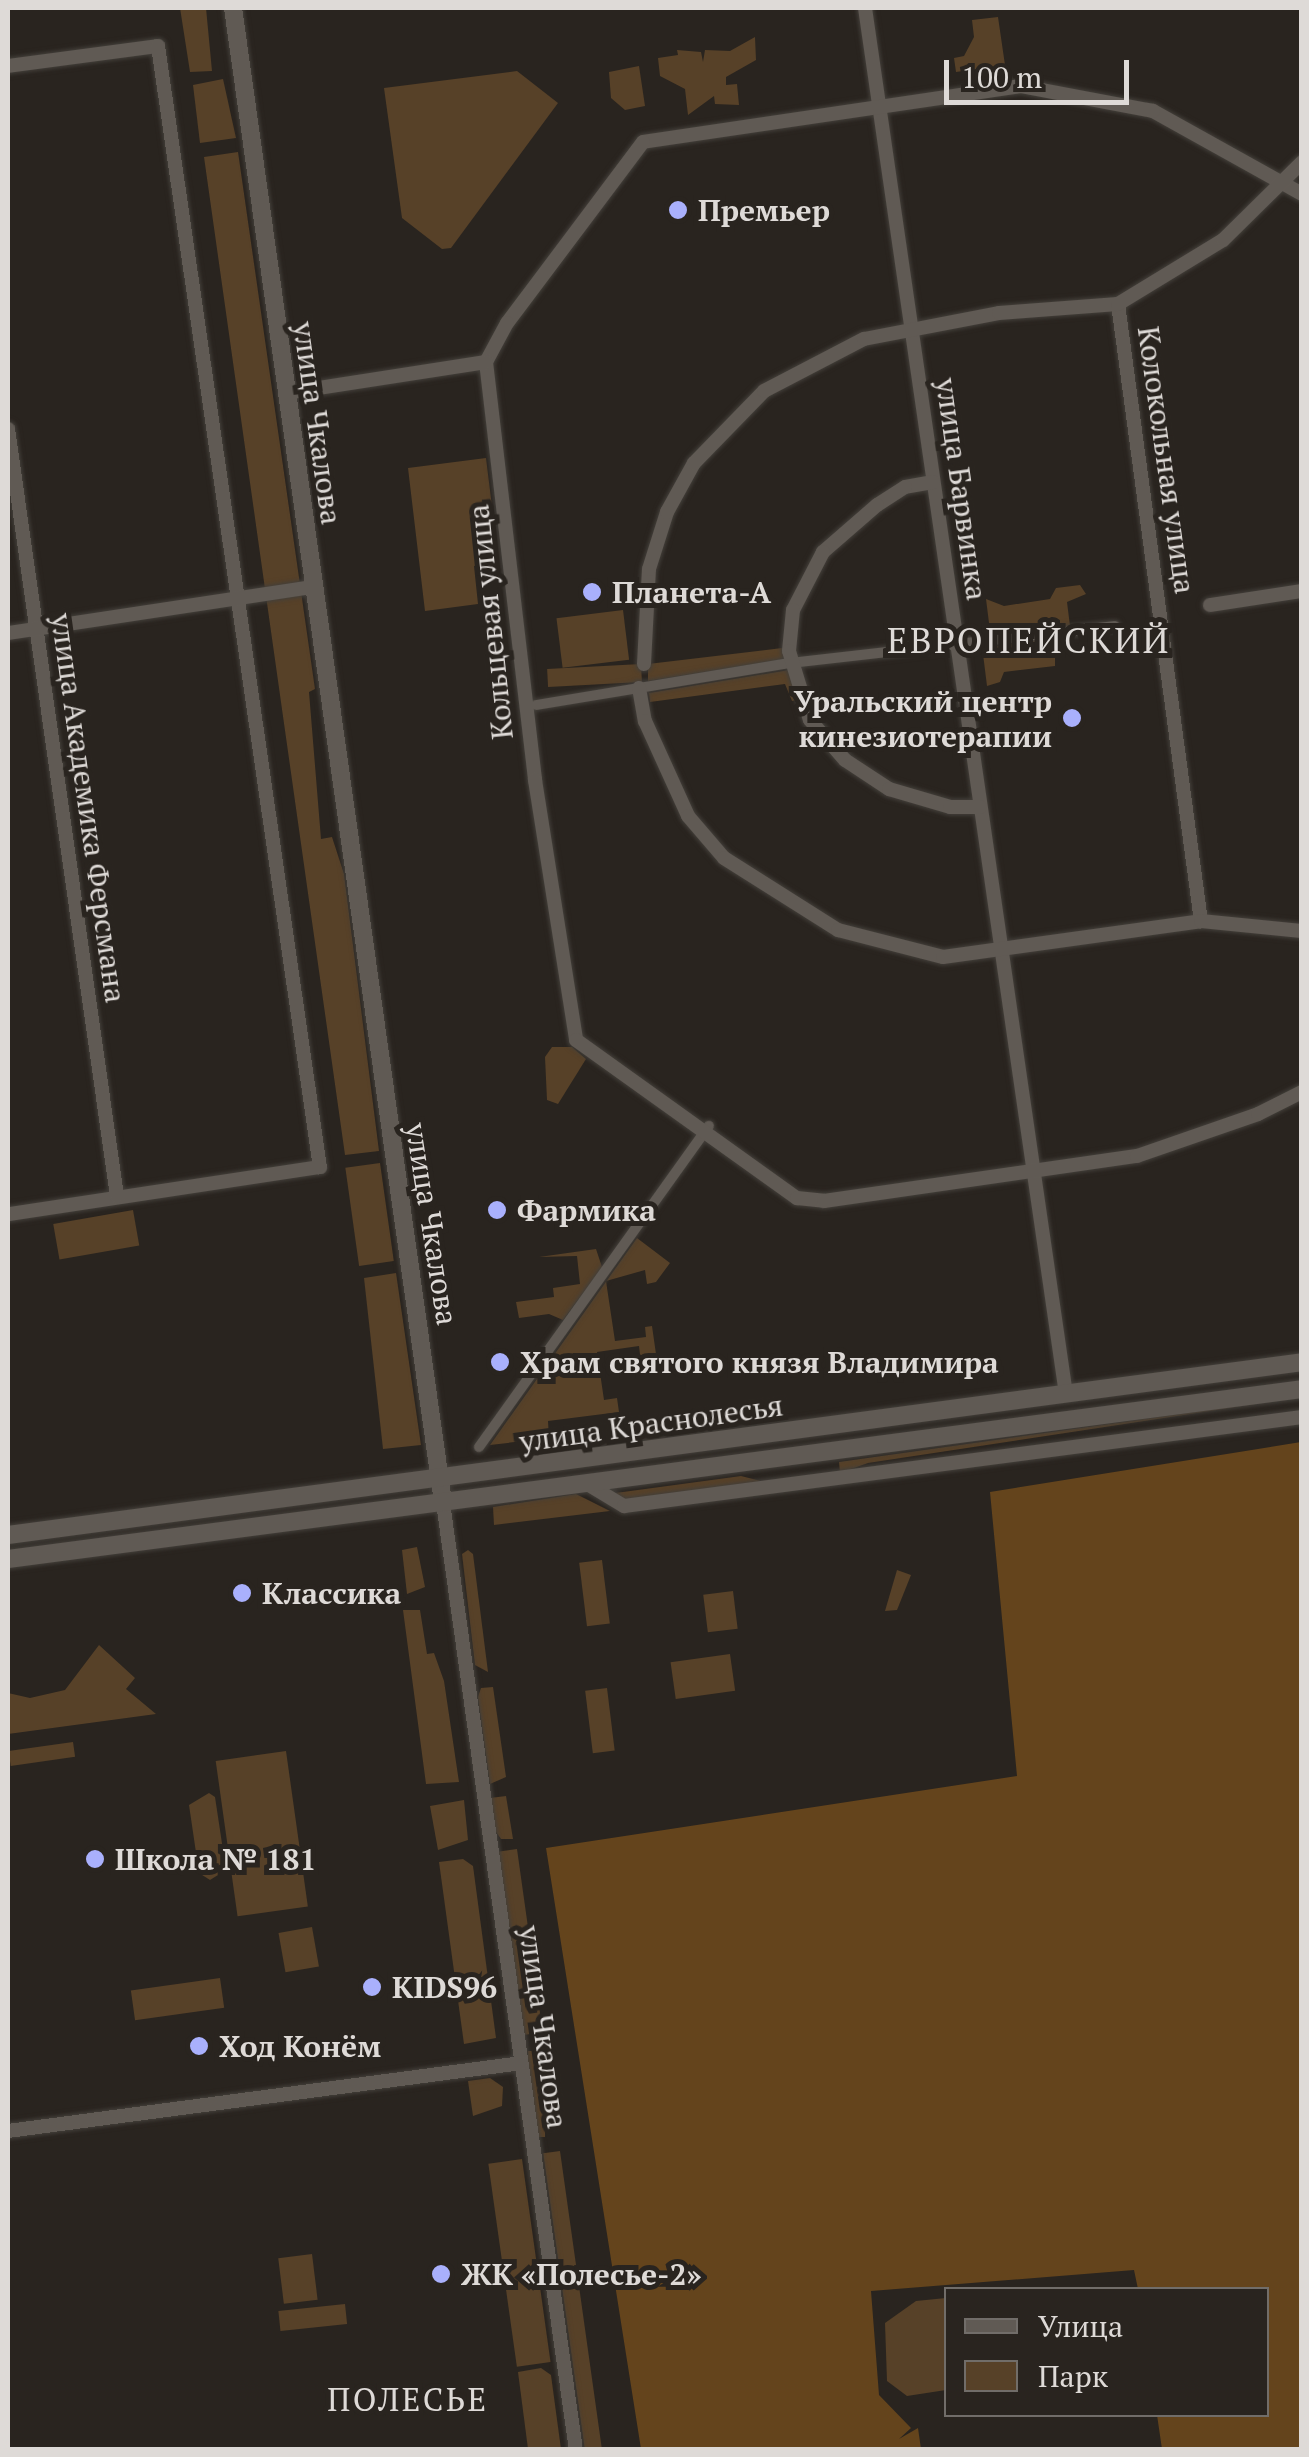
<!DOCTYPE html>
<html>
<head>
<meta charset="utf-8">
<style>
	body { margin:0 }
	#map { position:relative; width:1309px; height:2457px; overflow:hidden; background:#29241f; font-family:"PT Serif",serif }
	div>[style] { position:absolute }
	.green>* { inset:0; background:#574128; transform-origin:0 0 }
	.forest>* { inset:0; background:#64441c }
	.roads { filter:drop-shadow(0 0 2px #433f3a) drop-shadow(0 0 2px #433f3a) }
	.pedestrian>* { height:10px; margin:-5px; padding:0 5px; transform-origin:5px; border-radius:5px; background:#605a54 }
	.minor>* { height:14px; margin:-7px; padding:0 7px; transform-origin:7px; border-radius:7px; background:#605a54 }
	.tertiary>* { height:18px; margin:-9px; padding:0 9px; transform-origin:9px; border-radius:9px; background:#605a54 }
	.dots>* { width:28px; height:28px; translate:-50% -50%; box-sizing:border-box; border:5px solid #29241f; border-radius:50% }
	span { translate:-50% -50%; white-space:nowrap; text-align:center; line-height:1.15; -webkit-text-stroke:10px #29241f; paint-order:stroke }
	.poi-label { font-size:30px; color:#dedad7; font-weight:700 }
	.left { translate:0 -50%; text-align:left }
	.right { translate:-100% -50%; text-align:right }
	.street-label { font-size:30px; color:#dedad7 }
	.neighbourhood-label { font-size:32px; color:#dedad7; letter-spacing:2.5px }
	.quarter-label { font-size:35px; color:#dedad7; letter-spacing:2.5px }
	.frame { position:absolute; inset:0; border:10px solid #dedad7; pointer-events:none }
	.legend { position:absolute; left:944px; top:2287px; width:325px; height:130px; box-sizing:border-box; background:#29241f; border:2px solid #716d69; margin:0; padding:12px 18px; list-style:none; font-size:30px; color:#dedad7 }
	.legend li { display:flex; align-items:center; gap:20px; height:50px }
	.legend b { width:50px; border:2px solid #716d69 }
	.scale { position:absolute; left:944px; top:60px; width:185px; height:45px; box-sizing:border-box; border:5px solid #dedad7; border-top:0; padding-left:12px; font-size:30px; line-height:35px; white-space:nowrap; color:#dedad7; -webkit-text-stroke:8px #29241f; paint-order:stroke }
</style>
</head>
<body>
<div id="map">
	<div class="green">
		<i style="clip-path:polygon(180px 8px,206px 8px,212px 71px,190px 72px)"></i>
		<i style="clip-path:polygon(998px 17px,1005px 65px,956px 72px,954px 58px,964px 56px,974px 37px,972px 20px)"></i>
		<i style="clip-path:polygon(755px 37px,756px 60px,726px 77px,726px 85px,737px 84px,739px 105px,715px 104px,714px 96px,688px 115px,685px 89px,660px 76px,658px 58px,678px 55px,677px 50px,701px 52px,703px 62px,705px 50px,730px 51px)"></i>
		<i style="clip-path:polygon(639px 66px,645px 106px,625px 110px,611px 98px,609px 72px)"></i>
		<i style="clip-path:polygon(517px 71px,558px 103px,451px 248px,442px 249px,402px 218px,384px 88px)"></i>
		<i style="clip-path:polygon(223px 79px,236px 138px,200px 143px,193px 85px)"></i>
		<i style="clip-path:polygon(238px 152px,315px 689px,309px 692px,321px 839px,332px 837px,344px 874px,379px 1151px,345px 1155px,204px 157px)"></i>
		<i style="clip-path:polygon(486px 458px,499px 563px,474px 566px,478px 604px,425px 611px,408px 468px)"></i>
		<i style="clip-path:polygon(1080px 585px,1086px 594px,1067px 602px,1070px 626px,996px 636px,990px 631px,986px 599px,1004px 606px,1050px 599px,1056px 588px)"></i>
		<i style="left:623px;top:610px;width:50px;height:67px;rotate:83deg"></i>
		<i style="clip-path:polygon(1072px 636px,1074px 651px,1055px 654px,1055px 666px,1004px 672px,1000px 682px,987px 686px,983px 654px,999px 645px)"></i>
		<i style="clip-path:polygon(782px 648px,784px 659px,648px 681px,648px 664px)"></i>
		<i style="left:641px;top:664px;width:18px;height:94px;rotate:87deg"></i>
		<i style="clip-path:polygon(789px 670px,797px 700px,792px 701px,785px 684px,650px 702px,649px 693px)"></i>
		<i style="clip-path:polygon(552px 1047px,572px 1047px,586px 1059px,558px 1104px,547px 1100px,545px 1057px)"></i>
		<i style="left:380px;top:1163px;width:99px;height:35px;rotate:82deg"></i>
		<i style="left:133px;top:1210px;width:36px;height:81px;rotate:80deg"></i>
		<i style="clip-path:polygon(637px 1238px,670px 1263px,656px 1282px,647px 1284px,645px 1270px,606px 1281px,615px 1341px,646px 1337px,645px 1327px,652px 1326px,657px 1361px,641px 1363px,639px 1346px,597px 1352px,604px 1400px,617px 1398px,619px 1412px,548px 1421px,549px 1438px,490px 1445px)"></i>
		<i style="clip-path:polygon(596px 1249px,602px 1267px,563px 1320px,549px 1314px,519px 1318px,516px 1302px,554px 1297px,553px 1288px,580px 1284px,577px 1256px,539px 1257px)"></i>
		<i style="clip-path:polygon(396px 1273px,421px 1445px,383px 1449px,364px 1278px)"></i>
		<i style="clip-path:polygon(1301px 1397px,868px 1463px,840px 1473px,839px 1462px)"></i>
		<i style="clip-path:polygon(741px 1476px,769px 1483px,628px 1502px,608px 1494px)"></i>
		<i style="clip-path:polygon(576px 1494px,610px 1511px,494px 1525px,493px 1507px)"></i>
		<i style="clip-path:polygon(417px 1547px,425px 1587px,407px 1594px,402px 1550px)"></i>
		<i style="clip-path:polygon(468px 1550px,473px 1554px,488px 1672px,475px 1665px,462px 1554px)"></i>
		<i style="left:602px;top:1560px;width:64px;height:23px;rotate:83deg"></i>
		<i style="clip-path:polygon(897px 1570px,911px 1575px,897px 1610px,885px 1611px)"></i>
		<i style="left:733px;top:1591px;width:38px;height:30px;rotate:83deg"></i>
		<i style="clip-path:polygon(403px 1610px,420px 1610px,427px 1654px,434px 1653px,444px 1681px,459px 1782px,426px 1784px)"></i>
		<i style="clip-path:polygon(99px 1645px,135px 1678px,126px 1689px,156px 1714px,8px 1734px,8px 1693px,30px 1698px,65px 1690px)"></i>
		<i style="left:730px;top:1654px;width:37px;height:60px;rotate:82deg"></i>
		<i style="clip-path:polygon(493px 1687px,506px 1777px,490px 1784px,478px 1697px,481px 1688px)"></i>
		<i style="left:607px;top:1688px;width:63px;height:22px;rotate:83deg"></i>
		<i style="left:73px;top:1742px;width:15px;height:65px;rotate:82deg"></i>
		<i style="left:286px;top:1751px;width:157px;height:71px;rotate:82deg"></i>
		<i style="clip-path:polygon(209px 1793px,215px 1797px,226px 1870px,210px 1880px,199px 1873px,189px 1805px)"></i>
		<i style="clip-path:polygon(506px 1796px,513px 1839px,501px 1839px,494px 1829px,490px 1798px)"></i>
		<i style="clip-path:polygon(464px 1800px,468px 1840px,438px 1850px,430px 1806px)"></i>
		<i style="left:517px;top:1849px;width:185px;height:23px;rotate:82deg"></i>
		<i style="clip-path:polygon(463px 1859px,473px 1866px,496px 2038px,464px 2044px,439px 1862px)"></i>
		<i style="left:312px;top:1927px;width:40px;height:34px;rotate:80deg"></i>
		<i style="left:220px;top:1978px;width:30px;height:90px;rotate:82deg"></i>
		<i style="left:528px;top:2051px;width:17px;height:86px"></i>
		<i style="clip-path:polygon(490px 2078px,503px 2087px,502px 2106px,473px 2116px,468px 2081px)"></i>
		<i style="left:560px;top:2151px;width:301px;height:17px;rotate:82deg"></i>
		<i style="left:522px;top:2159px;width:205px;height:34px;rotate:82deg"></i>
		<i style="left:312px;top:2254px;width:46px;height:34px;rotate:83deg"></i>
		<i style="clip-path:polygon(946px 2298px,946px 2390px,907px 2396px,887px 2381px,885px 2323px,916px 2301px)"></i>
		<i style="left:345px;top:2304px;width:20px;height:67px;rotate:84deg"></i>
		<i style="clip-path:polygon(541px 2368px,551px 2375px,561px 2449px,528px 2449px,518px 2372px)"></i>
	</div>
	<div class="forest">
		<i style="clip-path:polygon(1301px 1442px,1301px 2449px,1162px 2449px,1157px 2415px,1266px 2414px,1266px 2290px,1138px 2289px,1134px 2270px,871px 2291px,879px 2395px,911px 2428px,899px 2439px,918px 2428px,921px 2449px,641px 2449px,546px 1848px,1017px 1776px,990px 1492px)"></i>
	</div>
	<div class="roads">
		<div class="pedestrian">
			<i style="left:536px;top:705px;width:258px;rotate:-9.4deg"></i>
			<i style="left:791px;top:663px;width:326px;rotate:-6.5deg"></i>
			<i style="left:479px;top:1447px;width:395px;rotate:-54.4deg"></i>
		</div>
		<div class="minor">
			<i style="left:865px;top:8px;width:1400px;rotate:81.75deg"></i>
			<i style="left:8px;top:66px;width:151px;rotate:-7.6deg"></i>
			<i style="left:158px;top:46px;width:1133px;rotate:81.78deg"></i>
			<i style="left:320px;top:1167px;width:316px;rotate:171.4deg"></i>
			<i style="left:1302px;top:194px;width:171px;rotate:-150.9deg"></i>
			<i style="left:1153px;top:111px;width:134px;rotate:-169.3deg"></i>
			<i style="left:1021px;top:86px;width:382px;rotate:171.6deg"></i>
			<i style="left:643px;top:142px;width:226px;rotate:126.9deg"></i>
			<i style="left:507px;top:323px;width:44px;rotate:118.3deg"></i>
			<i style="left:486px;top:362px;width:421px;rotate:83.3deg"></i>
			<i style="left:535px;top:780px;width:263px;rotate:81deg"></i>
			<i style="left:576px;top:1040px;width:272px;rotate:35.6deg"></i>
			<i style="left:797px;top:1198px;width:27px;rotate:6deg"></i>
			<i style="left:824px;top:1201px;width:316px;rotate:-8.2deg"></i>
			<i style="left:1137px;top:1156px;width:128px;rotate:-19.1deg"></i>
			<i style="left:1258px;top:1114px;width:49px;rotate:-26.6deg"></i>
			<i style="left:1118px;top:304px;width:623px;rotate:82.34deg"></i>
			<i style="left:286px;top:393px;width:202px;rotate:-8.8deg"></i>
			<i style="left:8px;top:429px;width:775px;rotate:81.91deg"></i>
			<i style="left:933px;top:482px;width:28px;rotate:170deg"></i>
			<i style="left:905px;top:487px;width:33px;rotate:147deg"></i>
			<i style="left:877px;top:505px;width:72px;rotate:139deg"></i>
			<i style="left:823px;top:552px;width:65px;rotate:117.3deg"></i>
			<i style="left:793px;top:610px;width:41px;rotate:95.6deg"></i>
			<i style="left:789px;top:651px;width:72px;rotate:73.1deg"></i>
			<i style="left:810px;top:720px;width:53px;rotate:48.8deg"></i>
			<i style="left:845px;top:760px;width:53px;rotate:33.4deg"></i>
			<i style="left:889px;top:789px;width:64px;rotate:16.4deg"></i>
			<i style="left:950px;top:807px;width:30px"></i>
			<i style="left:1210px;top:605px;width:93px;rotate:-8.7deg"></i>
			<i style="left:8px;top:633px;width:308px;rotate:-8.6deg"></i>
			<i style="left:644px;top:664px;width:95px;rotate:-87deg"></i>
			<i style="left:649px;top:569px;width:60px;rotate:-72.5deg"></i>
			<i style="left:667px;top:512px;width:56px;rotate:-61.1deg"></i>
			<i style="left:694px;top:463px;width:100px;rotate:-45.8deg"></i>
			<i style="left:764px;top:391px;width:113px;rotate:-27.5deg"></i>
			<i style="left:864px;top:339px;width:137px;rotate:-10.9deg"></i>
			<i style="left:999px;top:313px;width:119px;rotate:-4.3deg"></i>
			<i style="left:1118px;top:304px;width:123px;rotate:-31.4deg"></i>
			<i style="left:1223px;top:240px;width:111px;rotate:-44.6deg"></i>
			<i style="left:639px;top:688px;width:34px;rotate:80deg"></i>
			<i style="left:645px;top:721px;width:104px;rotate:65.6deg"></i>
			<i style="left:688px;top:816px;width:55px;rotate:49.4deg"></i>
			<i style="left:724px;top:858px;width:135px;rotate:32.3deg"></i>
			<i style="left:838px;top:930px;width:108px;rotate:14.4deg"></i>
			<i style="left:943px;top:957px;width:260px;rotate:-7.9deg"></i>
			<i style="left:1201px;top:921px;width:101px;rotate:5.7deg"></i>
			<i style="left:584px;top:1482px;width:47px;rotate:31deg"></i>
			<i style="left:624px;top:1506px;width:684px;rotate:-7.48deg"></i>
			<i style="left:443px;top:1503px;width:956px;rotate:82.01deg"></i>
			<i style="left:8px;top:2131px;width:518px;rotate:-7.54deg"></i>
		</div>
		<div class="tertiary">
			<i style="left:233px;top:8px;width:1510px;rotate:82deg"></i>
			<i style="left:8px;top:1535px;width:1306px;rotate:-7.61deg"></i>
			<i style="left:8px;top:1559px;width:1305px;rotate:-7.48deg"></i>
		</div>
	</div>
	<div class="dots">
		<i style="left:678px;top:210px;background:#a9b0fc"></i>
		<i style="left:592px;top:592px;background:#a9b0fc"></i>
		<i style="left:1072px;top:718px;background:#a9b0fc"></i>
		<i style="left:497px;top:1210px;background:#a9b0fc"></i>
		<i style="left:500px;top:1362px;background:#a9b0fc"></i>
		<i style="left:242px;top:1593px;background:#a9b0fc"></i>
		<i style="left:95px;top:1859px;background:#a9b0fc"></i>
		<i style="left:372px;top:1987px;background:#a9b0fc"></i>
		<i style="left:199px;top:2046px;background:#a9b0fc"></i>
		<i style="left:441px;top:2274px;background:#a9b0fc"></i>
	</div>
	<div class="poi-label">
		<span class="left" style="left:698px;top:210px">Премьер</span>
		<span class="left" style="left:612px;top:592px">Планета-А</span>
		<span class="right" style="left:1052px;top:718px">Уральский центр<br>кинезиотерапии</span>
		<span class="left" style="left:517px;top:1210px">Фармика</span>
		<span class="left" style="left:520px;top:1362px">Храм святого князя Владимира</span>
		<span class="left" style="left:262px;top:1593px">Классика</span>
		<span class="left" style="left:115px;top:1859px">Школа № 181</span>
		<span class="left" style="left:392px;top:1987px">KIDS96</span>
		<span class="left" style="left:219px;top:2046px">Ход Конём</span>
		<span class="left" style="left:461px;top:2274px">ЖК «Полесье-2»</span>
	</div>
	<div class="street-label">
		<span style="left:318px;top:423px;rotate:82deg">улица Чкалова</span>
		<span style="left:1167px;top:460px;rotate:82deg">Колокольная улица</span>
		<span style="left:962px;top:489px;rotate:82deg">улица Барвинка</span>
		<span style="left:490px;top:622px;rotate:-96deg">Кольцевая улица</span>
		<span style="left:89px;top:808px;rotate:82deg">улица Академика Ферсмана</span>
		<span style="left:432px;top:1224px;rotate:81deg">улица Чкалова</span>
		<span style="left:651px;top:1423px;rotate:-8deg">улица Краснолесья</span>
		<span style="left:544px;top:2027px;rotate:82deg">улица Чкалова</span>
	</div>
	<div class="neighbourhood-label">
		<span style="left:408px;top:2399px">ПОЛЕСЬЕ</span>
	</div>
	<div class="quarter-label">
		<span style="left:1029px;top:640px">ЕВРОПЕЙСКИЙ</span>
	</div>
	<div class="frame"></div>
	<ul class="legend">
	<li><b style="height:12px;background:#605a54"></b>Улица</li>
	<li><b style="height:28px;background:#574128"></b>Парк</li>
	</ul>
	<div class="scale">100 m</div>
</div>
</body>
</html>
